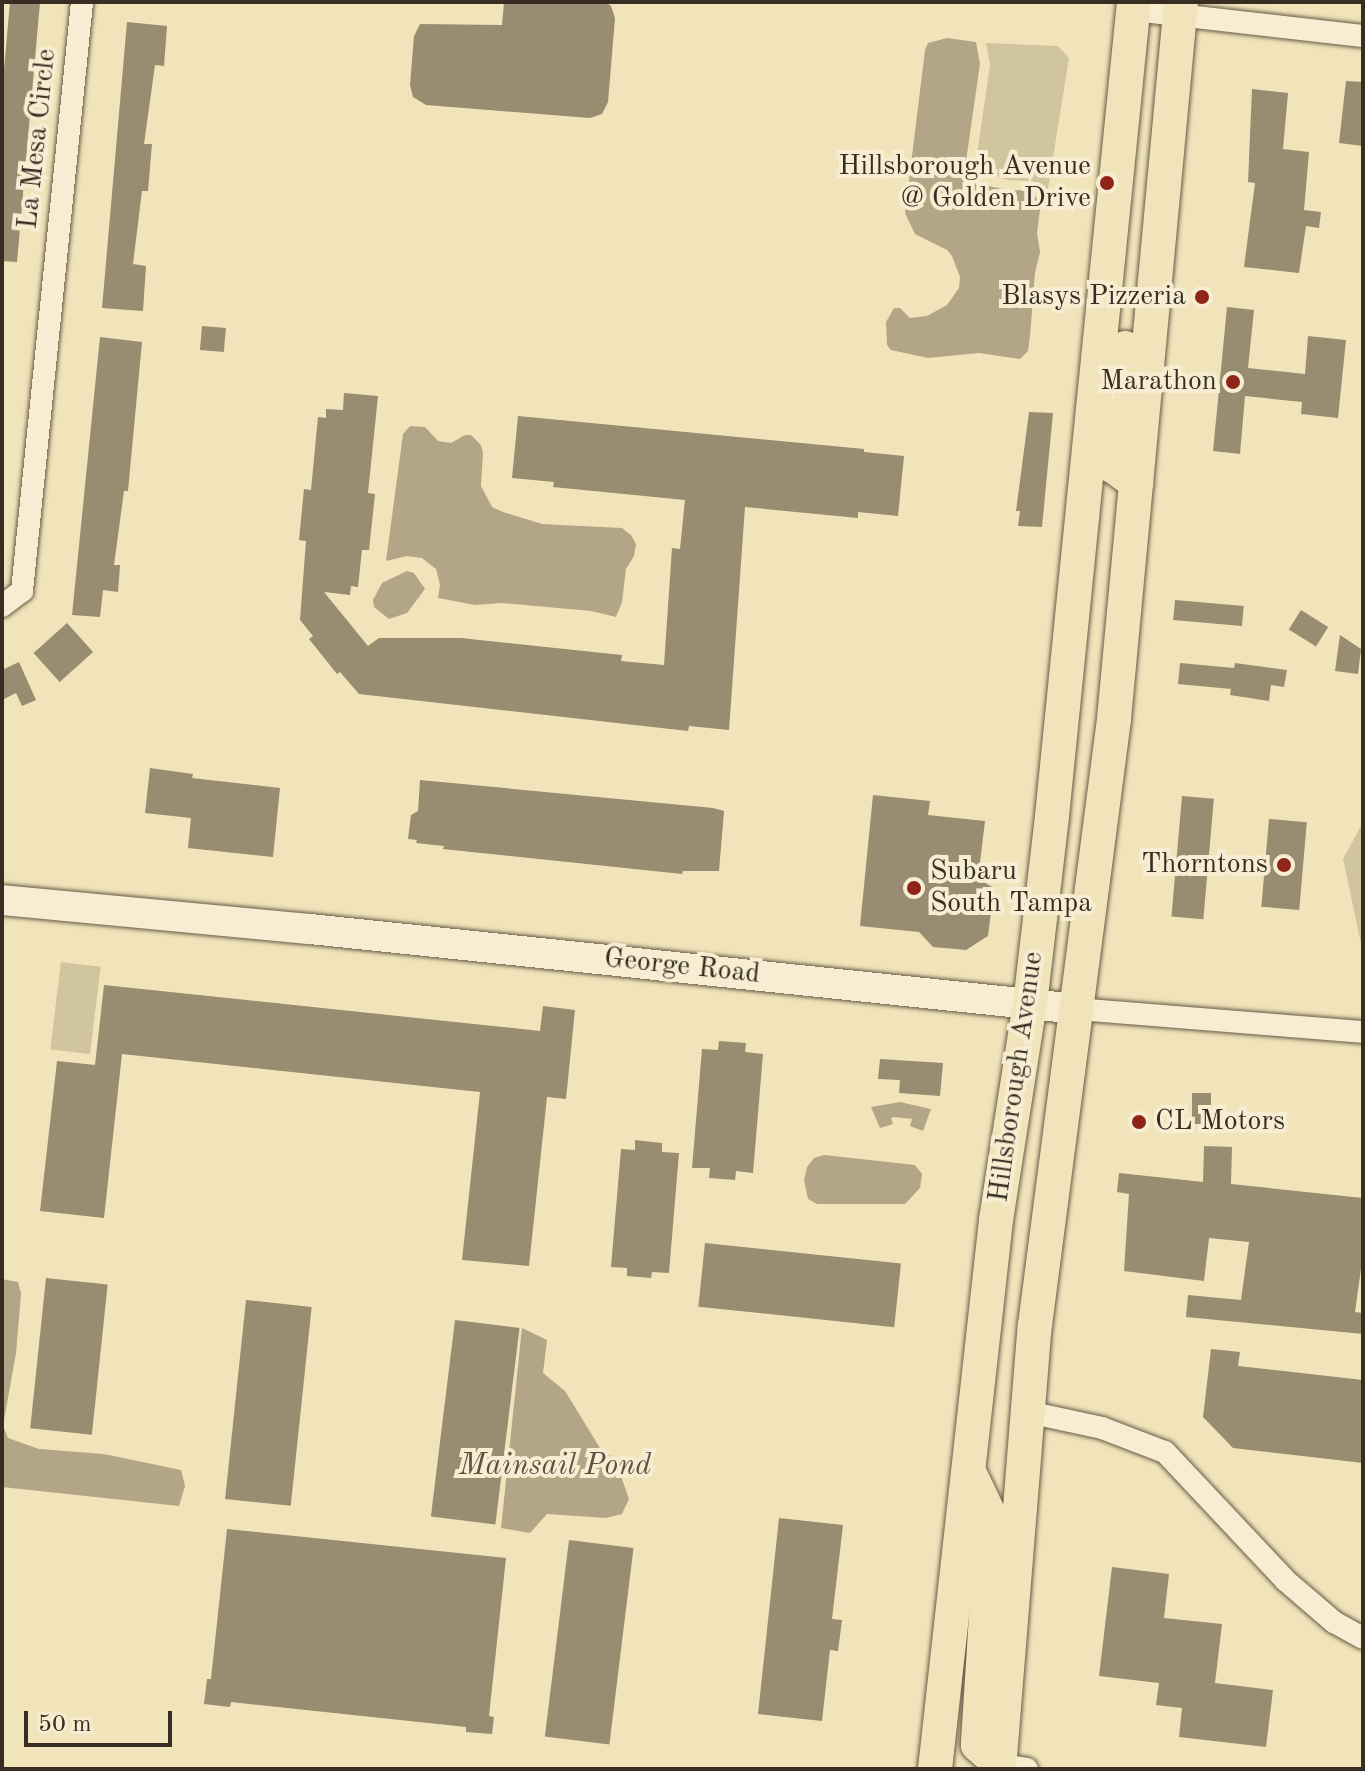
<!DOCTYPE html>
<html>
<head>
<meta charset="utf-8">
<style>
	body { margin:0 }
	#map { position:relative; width:1365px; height:1771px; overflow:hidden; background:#f1e4ba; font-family:"Old Standard TT",serif }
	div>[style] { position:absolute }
	.green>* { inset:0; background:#d1c5a0; transform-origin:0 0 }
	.water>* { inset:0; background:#b2a686 }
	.building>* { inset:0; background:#988c71; transform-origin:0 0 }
	.roads { filter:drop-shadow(0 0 2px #665b48) drop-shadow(0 0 2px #665b48) }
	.street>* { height:22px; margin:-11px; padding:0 11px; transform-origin:11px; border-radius:11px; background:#f6edd2 }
	.secondary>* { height:30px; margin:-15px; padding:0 15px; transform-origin:15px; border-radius:15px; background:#f6edd2 }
	.primary>* { height:34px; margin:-17px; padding:0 17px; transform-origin:17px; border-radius:17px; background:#f1e4ba }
	.dots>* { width:22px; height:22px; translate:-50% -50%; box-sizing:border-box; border:4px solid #f6edd2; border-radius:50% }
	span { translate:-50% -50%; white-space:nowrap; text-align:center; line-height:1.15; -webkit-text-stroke:8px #f6edd2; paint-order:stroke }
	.street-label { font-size:28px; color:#372d22 }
	.poi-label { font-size:28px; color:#372d22 }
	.right { translate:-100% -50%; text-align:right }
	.left { translate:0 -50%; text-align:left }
	.water-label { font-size:30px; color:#5c5140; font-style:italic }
	.frame { position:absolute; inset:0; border:4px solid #372d22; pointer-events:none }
	.scale { position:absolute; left:24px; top:1711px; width:148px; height:36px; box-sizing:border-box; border:4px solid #372d22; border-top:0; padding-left:10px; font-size:24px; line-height:28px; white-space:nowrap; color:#372d22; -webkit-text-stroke:6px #f6edd2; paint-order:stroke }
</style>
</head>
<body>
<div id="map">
	<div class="green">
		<i style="clip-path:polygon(986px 43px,1058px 46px,1069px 58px,1047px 195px,1032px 181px,1008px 180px,979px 172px,976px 161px,990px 65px)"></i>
		<i style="clip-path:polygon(1363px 822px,1363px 953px,1343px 859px)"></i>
		<i style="left:61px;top:962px;width:40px;height:88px;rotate:7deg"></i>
	</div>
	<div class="water">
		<i style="clip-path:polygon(947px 38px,976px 42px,980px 64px,966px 161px,970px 177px,979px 184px,1012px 191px,1027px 189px,1041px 202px,1037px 233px,1040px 252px,1035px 273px,1030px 336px,1028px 351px,1020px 359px,979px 353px,928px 358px,891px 350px,887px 345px,886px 322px,894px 308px,900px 308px,910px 318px,927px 316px,947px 305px,959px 288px,960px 277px,952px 256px,947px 250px,915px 234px,905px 213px,925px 50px,928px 43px)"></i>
		<i style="clip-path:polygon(410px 426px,425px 427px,438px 441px,451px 443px,465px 435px,471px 435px,481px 445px,483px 453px,481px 486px,492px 507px,503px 512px,542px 524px,622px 528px,631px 535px,636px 544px,634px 556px,626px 569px,622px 602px,616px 617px,591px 611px,501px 603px,475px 605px,438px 598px,440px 585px,436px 569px,422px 558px,407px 556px,386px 561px,403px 434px)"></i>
		<i style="clip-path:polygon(407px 571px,414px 573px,425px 589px,407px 613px,389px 619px,374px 607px,373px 600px,382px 583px)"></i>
		<i style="clip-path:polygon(900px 1102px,931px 1109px,923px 1131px,910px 1126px,912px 1119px,894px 1117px,891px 1118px,893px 1124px,880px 1128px,871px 1107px)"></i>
		<i style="clip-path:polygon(824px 1155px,915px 1165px,922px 1174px,920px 1188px,905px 1204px,817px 1204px,808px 1199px,804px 1180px,807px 1167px,814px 1158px)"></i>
		<i style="clip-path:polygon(2px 1279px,18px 1282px,21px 1293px,16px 1353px,3px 1426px,8px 1438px,39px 1449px,104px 1454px,181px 1470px,185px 1486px,179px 1506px,2px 1487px)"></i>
		<i style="clip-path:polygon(522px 1328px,547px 1340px,543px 1373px,565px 1391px,600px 1448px,615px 1459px,629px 1499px,622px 1514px,606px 1518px,547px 1514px,530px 1533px,501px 1528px)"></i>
	</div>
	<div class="building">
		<i style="clip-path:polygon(10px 2px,40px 2px,17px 262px,2px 261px,2px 92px)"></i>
		<i style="clip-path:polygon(504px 2px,605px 2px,611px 6px,615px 18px,608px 102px,602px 114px,590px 118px,426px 105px,413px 97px,410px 85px,414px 36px,420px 24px,502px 25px)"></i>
		<i style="clip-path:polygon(127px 22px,167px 26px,164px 66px,155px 65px,144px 144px,152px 144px,148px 191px,142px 191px,133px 264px,146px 266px,143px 311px,102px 308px)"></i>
		<i style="clip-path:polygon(1346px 81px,1363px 82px,1363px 146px,1339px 143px)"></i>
		<i style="clip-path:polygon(1252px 89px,1288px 93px,1283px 149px,1309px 152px,1304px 210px,1321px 212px,1319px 228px,1306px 226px,1299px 273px,1244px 267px,1255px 183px,1248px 182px)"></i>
		<i style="clip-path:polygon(1227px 307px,1254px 310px,1248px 368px,1305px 374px,1308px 336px,1346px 340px,1338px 418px,1301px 414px,1302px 402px,1245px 396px,1240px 454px,1213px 451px)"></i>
		<i style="left:202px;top:326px;width:24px;height:24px;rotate:5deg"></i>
		<i style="clip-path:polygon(100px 337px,142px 342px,128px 491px,124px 491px,114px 565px,120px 565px,118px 592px,103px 590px,100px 617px,72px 615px)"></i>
		<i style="clip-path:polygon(344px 393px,378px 396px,368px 493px,375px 494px,369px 550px,362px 550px,358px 587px,351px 586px,350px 595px,324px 592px,368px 646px,379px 638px,461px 638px,622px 655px,621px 661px,664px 665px,672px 548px,680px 549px,685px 500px,553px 487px,554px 482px,512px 478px,518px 416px,864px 449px,864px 452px,904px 456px,898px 516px,858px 512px,858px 518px,745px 507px,729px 730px,689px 726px,688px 731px,359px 694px,340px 672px,337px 674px,309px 639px,313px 636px,300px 620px,306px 541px,299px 540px,304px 489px,311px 490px,318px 417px,326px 418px,326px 409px,343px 410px)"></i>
		<i style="clip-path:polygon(1029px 412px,1053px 413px,1042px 527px,1018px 526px,1020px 511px,1016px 511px)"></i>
		<i style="left:1175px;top:600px;width:69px;height:20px;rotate:5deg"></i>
		<i style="left:1301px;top:610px;width:32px;height:23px;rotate:32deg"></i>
		<i style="left:67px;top:623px;width:39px;height:45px;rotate:48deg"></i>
		<i style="clip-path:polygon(1340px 635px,1361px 649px,1358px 674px,1335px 671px)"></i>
		<i style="clip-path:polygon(19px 662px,36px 700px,22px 706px,16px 693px,2px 700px,2px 670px)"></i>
		<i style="clip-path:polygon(1180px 663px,1234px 668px,1235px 663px,1287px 670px,1284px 687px,1271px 685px,1269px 701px,1230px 695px,1231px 689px,1178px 684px)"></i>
		<i style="clip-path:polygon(150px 768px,193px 774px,192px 778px,280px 788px,273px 857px,188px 848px,191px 818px,145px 813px)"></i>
		<i style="clip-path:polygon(420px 780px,713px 808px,724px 811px,719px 871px,683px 871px,682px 874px,443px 849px,444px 846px,416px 843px,417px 840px,408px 839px,411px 815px,418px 811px)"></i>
		<i style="clip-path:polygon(873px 795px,930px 801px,928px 815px,985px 821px,978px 879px,994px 888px,988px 936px,966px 950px,933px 947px,919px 932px,860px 926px)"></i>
		<i style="left:1182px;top:796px;width:32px;height:121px;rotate:5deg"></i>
		<i style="left:1269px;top:819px;width:38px;height:88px;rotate:5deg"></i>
		<i style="clip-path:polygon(104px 985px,540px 1031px,543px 1006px,575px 1010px,566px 1099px,547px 1097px,529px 1266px,462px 1260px,480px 1092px,122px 1054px,104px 1218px,40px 1211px,57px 1061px,95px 1065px)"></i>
		<i style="clip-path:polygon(719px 1041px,746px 1043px,745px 1052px,763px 1054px,753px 1173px,736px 1171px,735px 1180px,709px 1178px,710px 1168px,692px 1168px,702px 1049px,718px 1050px)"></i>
		<i style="clip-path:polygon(880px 1059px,943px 1063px,940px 1096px,899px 1093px,900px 1080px,878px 1079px)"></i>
		<i style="left:1192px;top:1093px;width:19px;height:31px"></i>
		<i style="clip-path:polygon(635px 1140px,662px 1143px,662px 1152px,679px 1153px,669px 1273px,652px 1272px,651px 1278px,627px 1276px,627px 1268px,611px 1267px,621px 1149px,635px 1150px)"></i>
		<i style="clip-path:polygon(1204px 1146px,1232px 1147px,1231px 1184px,1363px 1198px,1363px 1254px,1355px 1312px,1363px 1313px,1363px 1334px,1186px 1317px,1188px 1295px,1241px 1300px,1249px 1242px,1209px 1238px,1204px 1281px,1124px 1271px,1129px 1194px,1117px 1192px,1119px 1173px,1203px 1182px)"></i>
		<i style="left:705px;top:1243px;width:197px;height:64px;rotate:6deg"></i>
		<i style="left:46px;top:1278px;width:62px;height:151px;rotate:6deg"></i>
		<i style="left:246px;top:1300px;width:66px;height:200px;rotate:6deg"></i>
		<i style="left:455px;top:1320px;width:65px;height:198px;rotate:7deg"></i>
		<i style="clip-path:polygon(1211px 1349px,1240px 1352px,1238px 1366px,1363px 1380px,1363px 1463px,1233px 1448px,1203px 1417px)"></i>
		<i style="clip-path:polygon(779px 1518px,843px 1525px,832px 1619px,842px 1620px,838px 1651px,830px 1650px,822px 1721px,758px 1714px)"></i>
		<i style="clip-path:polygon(227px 1529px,506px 1558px,489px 1716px,494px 1717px,492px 1734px,466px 1732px,466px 1727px,231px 1702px,230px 1707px,204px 1704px,207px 1679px,211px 1679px)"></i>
		<i style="left:569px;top:1540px;width:65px;height:198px;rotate:7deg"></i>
		<i style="clip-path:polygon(1112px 1567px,1169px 1574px,1164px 1618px,1222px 1624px,1215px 1683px,1273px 1690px,1266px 1747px,1179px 1737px,1182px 1708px,1156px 1705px,1159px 1683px,1099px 1676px)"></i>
	</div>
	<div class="roads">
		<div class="street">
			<i style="left:1134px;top:10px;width:230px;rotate:6.5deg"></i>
			<i style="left:2px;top:606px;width:25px;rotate:-37deg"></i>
			<i style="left:22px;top:591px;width:592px;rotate:-84.18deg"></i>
			<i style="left:1077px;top:1009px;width:287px;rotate:4.6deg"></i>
			<i style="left:1028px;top:1412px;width:76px;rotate:12.2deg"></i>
			<i style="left:1102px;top:1428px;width:67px;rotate:20.9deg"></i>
			<i style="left:1165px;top:1452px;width:175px;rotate:46.8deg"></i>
			<i style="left:1285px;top:1580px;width:65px;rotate:40.6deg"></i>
			<i style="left:1334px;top:1622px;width:33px;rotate:29deg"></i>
			<i style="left:1000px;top:1765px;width:27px;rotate:8deg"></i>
		</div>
		<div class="secondary">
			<i style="left:2px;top:900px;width:309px;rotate:5.4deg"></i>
			<i style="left:310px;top:929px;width:771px;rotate:5.95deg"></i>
		</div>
		<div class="primary">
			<i style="left:1125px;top:348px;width:119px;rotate:95.8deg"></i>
			<i style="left:1113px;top:466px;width:29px;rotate:36deg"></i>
			<i style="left:970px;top:1474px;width:51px;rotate:64.4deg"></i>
			<i style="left:992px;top:1520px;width:225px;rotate:93.6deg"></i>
			<i style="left:978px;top:1745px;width:21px;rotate:41deg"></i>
			<i style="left:935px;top:1769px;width:552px;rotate:-83.66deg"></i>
			<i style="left:996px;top:1220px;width:219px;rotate:-81.1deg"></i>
			<i style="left:1030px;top:1004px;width:189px;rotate:-83.3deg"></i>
			<i style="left:1052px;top:816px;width:818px;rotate:-84.25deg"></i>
			<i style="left:999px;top:1769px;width:445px;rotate:-85.4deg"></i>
			<i style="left:1035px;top:1325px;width:611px;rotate:-82.57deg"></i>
			<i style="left:1114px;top:719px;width:720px;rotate:-84.66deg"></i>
		</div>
	</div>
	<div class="dots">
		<i style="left:1107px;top:183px;background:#8f2418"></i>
		<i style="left:1202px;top:297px;background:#8f2418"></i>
		<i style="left:1233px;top:382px;background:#8f2418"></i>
		<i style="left:1284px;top:865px;background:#8f2418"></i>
		<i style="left:914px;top:888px;background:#8f2418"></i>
		<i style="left:1139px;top:1122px;background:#8f2418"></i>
	</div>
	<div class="street-label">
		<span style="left:38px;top:139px;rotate:-84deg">La Mesa Circle</span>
		<span style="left:682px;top:967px;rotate:6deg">George Road</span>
		<span style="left:1017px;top:1077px;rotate:-82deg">Hillsborough Avenue</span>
	</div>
	<div class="poi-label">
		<span class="right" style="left:1091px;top:183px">Hillsborough Avenue<br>@ Golden Drive</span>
		<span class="right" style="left:1186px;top:297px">Blasys Pizzeria</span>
		<span class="right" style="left:1217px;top:382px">Marathon</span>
		<span class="right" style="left:1268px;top:865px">Thorntons</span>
		<span class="left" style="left:930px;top:888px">Subaru<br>South Tampa</span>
		<span class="left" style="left:1155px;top:1122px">CL Motors</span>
	</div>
	<div class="water-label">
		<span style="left:555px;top:1466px">Mainsail Pond</span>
	</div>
	<div class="frame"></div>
	<div class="scale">50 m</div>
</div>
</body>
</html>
